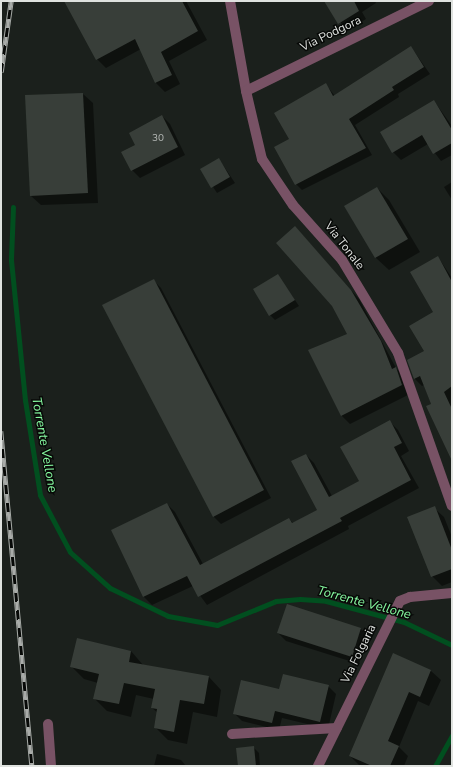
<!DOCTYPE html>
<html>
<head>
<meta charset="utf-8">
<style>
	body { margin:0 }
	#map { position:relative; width:453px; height:767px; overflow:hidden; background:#1b201c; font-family:"Nunito Sans",sans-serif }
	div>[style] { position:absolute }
	.shadow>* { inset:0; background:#0007 }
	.stream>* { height:5px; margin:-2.5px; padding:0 2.5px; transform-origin:2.5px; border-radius:2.5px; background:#014f1f }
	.building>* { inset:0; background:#383e39 }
	.minor>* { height:10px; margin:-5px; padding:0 5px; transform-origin:5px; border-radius:5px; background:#785265 }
	.rail>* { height:4.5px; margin-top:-2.25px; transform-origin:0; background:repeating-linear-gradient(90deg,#070907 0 9px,#a9aca9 0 18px); box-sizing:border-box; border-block:1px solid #a9aca9 }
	span { translate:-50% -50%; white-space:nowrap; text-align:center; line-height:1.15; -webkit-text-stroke:3px #070907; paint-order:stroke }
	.number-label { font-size:10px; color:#b5b9b6 }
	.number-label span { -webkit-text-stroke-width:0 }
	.street-label { font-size:12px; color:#dfe2df }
	.water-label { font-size:13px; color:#86f8a0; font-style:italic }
	.frame { position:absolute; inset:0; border:2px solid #dfe2df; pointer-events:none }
</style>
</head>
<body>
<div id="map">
	<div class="shadow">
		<i style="clip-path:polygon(66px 1px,186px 1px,207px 40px,169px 61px,180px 84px,165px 92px,156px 83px,141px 49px,106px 68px,97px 59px)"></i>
		<i style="clip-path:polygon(325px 1px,375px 1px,376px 3px,362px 12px,366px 19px,347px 31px)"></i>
		<i style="clip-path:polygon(411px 47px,430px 74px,398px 94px,399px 97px,355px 125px,372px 155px,302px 190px,296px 184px,291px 139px,326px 85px,335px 96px)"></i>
		<i style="clip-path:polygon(83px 94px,93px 103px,98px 203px,41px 205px,31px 196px)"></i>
		<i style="clip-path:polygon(434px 101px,452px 126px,452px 155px,441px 161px,428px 144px,401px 160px,393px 152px)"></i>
		<i style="clip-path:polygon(162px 116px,170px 124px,185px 155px,140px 178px,132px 170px,136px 145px)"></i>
		<i style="clip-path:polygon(219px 159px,235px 183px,217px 193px,202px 170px)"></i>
		<i style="clip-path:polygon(452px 182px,452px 200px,444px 187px)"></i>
		<i style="clip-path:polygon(377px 188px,389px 200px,420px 252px,389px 270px,376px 258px,345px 207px)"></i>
		<i style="clip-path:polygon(295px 227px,359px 299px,396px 368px,404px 376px,410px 394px,350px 424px,341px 415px,348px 335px)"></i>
		<i style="clip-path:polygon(438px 257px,452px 278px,452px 459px,424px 385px,422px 386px,415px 379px,409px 361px,425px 351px,434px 313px)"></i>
		<i style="clip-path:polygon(278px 275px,299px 306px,275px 320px,270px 315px)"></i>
		<i style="clip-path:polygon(153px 280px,161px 288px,271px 498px,221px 524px,214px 517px)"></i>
		<i style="clip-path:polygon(390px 422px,398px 430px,409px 451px,401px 456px,419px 488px,348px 526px,349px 529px,207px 605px,193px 586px,152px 605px,144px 597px,112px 530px,167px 504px,175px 512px,203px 564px,289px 519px,293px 523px,318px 510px,306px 455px,314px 463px,332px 496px,360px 481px)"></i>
		<i style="clip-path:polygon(434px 508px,444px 517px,452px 537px,452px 582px,442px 586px,432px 576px)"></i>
		<i style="clip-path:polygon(361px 629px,368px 636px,359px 664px,286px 641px,278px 633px)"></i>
		<i style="clip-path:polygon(131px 651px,143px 665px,209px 677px,221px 690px,217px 717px,193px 712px,187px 744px,168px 740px,155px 727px,158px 713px,152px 708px,154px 699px,136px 695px,131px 717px,107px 711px,94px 698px,98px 683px,84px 679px,71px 666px)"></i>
		<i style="clip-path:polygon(394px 654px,431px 671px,441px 680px,429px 706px,418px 701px,399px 747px,408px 756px,404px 766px,360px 766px,350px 756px)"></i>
		<i style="clip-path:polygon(328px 686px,336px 694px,328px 729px,282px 718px,279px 730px,242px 721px,234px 713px,280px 691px)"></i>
		<i style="clip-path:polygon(253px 747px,259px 753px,260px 766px,239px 766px)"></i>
		<i style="clip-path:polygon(157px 754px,181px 760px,186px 766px,154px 766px)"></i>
	</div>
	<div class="stream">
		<i style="left:13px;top:207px;width:53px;rotate:92.2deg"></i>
		<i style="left:11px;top:260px;width:141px;rotate:84.3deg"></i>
		<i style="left:25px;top:400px;width:96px;rotate:81deg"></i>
		<i style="left:40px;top:495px;width:64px;rotate:62.2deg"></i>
		<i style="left:70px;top:552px;width:54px;rotate:42deg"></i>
		<i style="left:110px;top:588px;width:64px;rotate:25.8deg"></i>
		<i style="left:168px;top:616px;width:50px;rotate:10.4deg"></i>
		<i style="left:217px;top:625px;width:64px;rotate:-22.1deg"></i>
		<i style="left:276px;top:601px;width:24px;rotate:-5deg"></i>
		<i style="left:300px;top:599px;width:26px;rotate:4deg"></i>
		<i style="left:326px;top:601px;width:81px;rotate:15.1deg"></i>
		<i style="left:404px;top:622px;width:53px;rotate:25.6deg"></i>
		<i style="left:435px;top:766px;width:35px;rotate:-61deg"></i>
	</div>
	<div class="building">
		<i style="clip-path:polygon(64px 1px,182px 1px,198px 31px,161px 52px,172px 75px,155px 83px,135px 39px,96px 60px)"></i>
		<i style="clip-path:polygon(324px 1px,354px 1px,359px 11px,338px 24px)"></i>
		<i style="clip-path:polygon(411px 46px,424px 67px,392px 87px,394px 90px,349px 119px,366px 148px,295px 185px,274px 147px,289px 139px,274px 113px,326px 83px,333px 96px)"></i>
		<i style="clip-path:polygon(83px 93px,88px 193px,30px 196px,25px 95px)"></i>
		<i style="clip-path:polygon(434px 100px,452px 130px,452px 143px,433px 154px,422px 135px,392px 153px,380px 132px)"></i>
		<i style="clip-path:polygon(162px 115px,178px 147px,131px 171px,121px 152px,135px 145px,129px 133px)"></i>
		<i style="clip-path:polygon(219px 158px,230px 177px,211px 188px,200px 169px)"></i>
		<i style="clip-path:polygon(377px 187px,408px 239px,375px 258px,344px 206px)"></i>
		<i style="clip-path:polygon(295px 226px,351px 290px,381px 341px,392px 369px,396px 367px,402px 385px,341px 416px,308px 350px,347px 334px,332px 306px,276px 243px)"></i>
		<i style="clip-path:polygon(438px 256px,452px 282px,452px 386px,444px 392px,452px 409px,452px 461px,426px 406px,431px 404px,420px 376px,414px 379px,407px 360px,424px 351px,409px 326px,433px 312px,410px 272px)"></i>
		<i style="clip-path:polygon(278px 274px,295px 300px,269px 316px,253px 289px)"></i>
		<i style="clip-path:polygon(154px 279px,264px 490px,213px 517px,102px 305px)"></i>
		<i style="clip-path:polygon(390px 420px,402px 443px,394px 447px,411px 480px,340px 518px,342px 521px,198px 597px,187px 576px,143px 597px,111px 530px,167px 503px,200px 565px,289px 518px,292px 523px,317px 510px,291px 461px,306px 454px,329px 497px,359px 481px,340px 447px)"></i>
		<i style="clip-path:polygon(435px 506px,452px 550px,452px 569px,431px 577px,407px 517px)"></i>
		<i style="clip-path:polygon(287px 604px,361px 628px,352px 657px,277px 633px)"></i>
		<i style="clip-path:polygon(77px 638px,131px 651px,129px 662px,209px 676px,204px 704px,180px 700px,174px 732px,154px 728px,157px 709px,151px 708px,155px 689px,124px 683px,119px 704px,93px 699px,99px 674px,70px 667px)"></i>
		<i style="clip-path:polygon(393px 653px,431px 670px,420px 697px,409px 692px,388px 741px,399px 746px,390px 766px,372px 766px,349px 756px)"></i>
		<i style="clip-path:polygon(283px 674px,329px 685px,320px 722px,275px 711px,272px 723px,233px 714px,241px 680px,279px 689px)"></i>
		<i style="clip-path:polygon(254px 746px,256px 766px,238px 766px,236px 748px)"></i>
	</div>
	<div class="minor">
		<i style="left:230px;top:1px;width:91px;rotate:79.9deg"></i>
		<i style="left:246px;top:91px;width:70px;rotate:76.8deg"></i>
		<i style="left:262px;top:159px;width:55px;rotate:56deg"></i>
		<i style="left:293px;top:205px;width:74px;rotate:48.3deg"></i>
		<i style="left:342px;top:260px;width:109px;rotate:58.9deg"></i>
		<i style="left:398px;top:353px;width:162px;rotate:70.6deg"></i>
		<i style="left:246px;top:91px;width:204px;rotate:-26.2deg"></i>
		<i style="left:48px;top:724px;width:42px;rotate:85.9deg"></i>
		<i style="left:232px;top:734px;width:105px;rotate:-3.3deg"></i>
		<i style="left:318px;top:766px;width:184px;rotate:-63.6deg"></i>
		<i style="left:400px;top:601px;width:11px;rotate:-22deg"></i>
		<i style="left:410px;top:597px;width:42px;rotate:-5.4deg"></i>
	</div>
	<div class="rail">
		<i style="left:1px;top:72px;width:72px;rotate:-82deg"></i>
		<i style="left:1px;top:431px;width:336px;rotate:84.7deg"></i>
	</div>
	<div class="number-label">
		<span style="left:158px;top:139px">30</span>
	</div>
	<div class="street-label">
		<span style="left:331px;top:34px;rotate:-26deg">Via Podgora</span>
		<span style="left:344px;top:246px;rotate:52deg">Via Tonale</span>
		<span style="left:359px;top:654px;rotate:-64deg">Via Folgaria</span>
	</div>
	<div class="water-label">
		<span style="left:44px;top:445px;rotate:80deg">Torrente Vellone</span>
		<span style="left:364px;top:603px;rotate:15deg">Torrente Vellone</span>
	</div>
	<div class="frame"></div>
</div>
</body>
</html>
